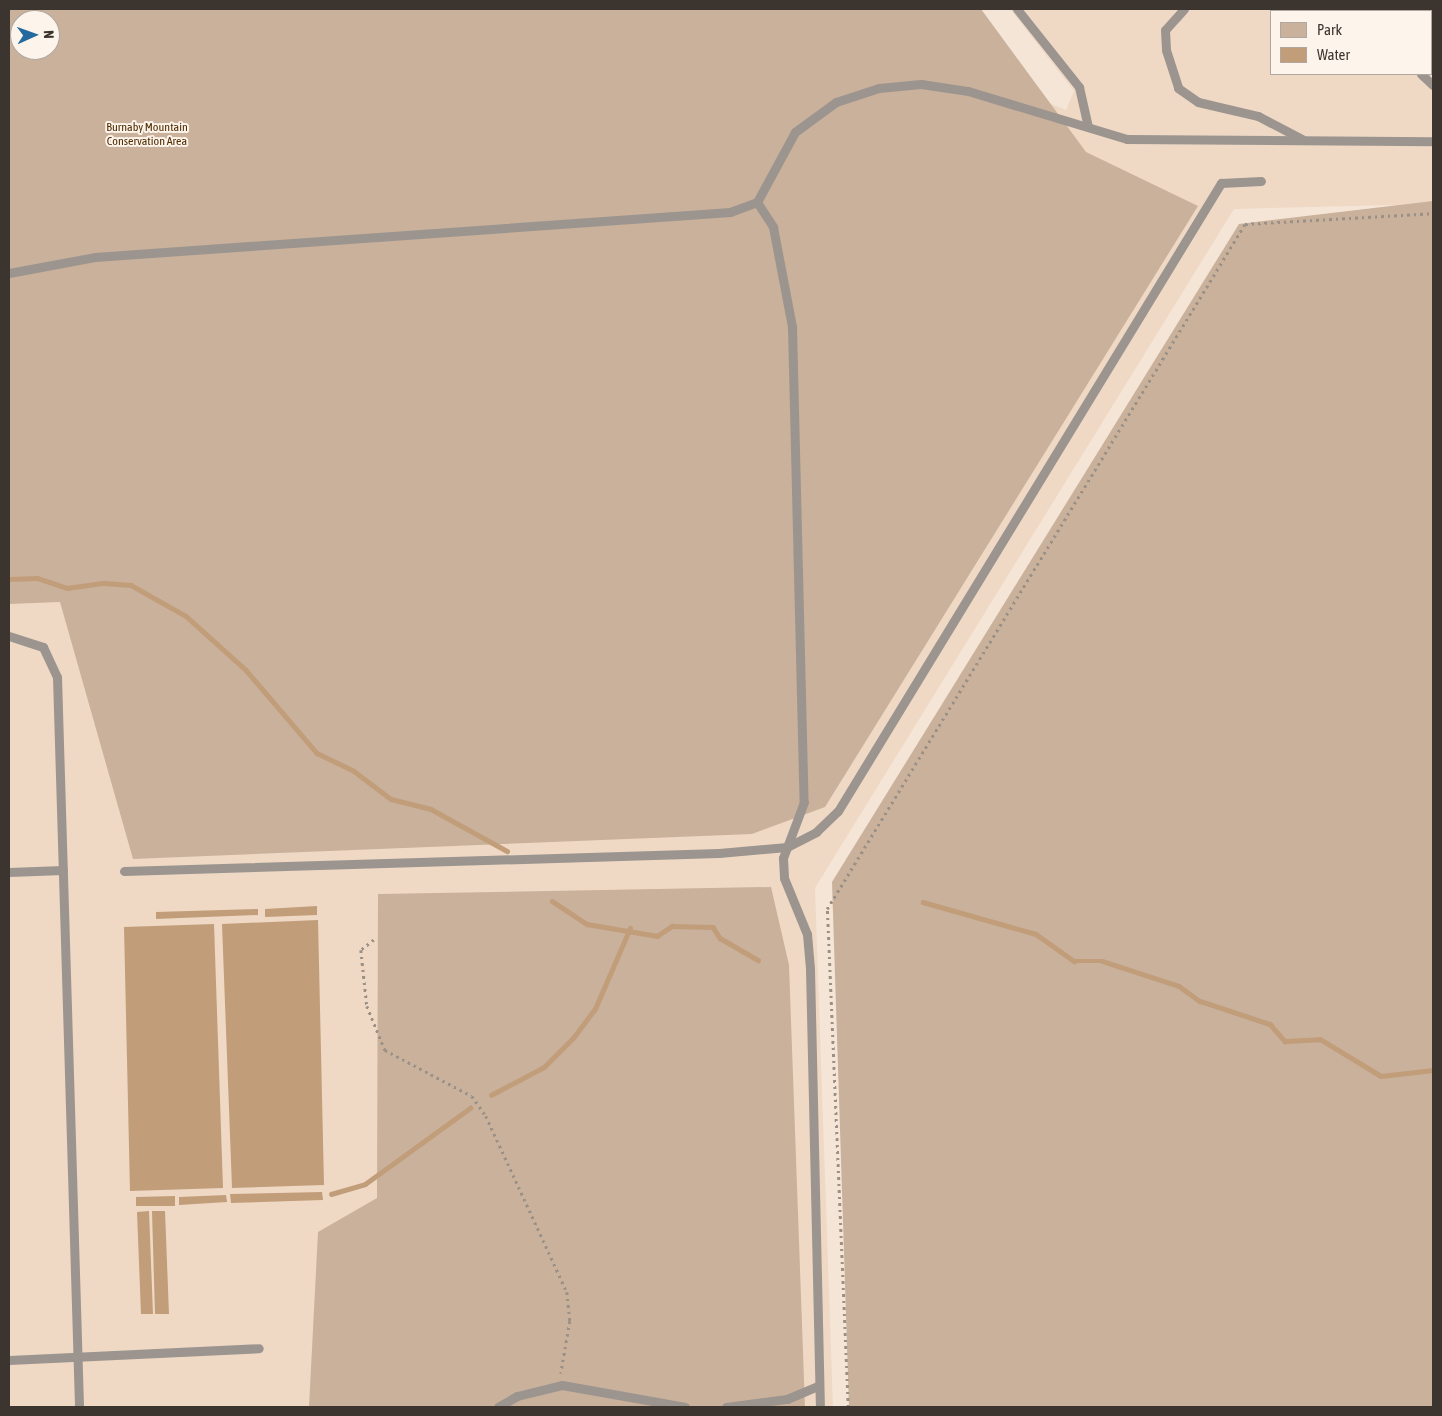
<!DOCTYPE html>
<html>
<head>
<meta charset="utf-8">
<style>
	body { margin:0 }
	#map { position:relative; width:1442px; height:1416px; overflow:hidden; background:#f5e5d7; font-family:"Asap Condensed",sans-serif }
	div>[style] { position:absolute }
	.built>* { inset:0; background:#efd9c5 }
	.green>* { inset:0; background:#c9b19b }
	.water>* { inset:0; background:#c19d7a }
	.stream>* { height:4.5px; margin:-2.25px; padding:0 2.25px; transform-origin:2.25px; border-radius:2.25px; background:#c19d7a }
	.path>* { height:2.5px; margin-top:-1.25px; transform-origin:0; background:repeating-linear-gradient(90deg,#9b9086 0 2.5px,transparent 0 6.5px) }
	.lane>* { height:9px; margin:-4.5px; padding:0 4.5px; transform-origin:4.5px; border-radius:4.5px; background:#9c958f }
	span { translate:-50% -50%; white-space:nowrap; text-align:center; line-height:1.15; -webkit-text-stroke:4px #fdf4eb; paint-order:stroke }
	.park-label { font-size:12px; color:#4f2c00 }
	.frame { position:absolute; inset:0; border:10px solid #3b342f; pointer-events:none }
	.legend { position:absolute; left:1270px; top:10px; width:162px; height:65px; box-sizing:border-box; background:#fdf4eb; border:1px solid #afa7a0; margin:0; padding:6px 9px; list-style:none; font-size:15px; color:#3b342f }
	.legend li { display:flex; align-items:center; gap:10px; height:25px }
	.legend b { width:25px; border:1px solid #afa7a0 }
	.north { position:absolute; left:10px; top:10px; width:50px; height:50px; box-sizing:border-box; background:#fdf4eb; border:1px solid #afa7a0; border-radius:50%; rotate:88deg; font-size:14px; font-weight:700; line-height:20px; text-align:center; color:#3b342f }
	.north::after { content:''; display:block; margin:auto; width:18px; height:22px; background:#256a9f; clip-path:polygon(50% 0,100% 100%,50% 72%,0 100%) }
</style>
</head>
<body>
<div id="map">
	<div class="built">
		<i style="clip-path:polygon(evenodd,1010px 9px,1433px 9px,1433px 204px,1234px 209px,815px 888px,833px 1407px,9px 1407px,9px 261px,1040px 99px,1066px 110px,1074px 91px,1010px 9px,1271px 11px,1431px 11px,1431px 74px,1271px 74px,1271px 11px)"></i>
	</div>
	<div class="green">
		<i style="clip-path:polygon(evenodd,9px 9px,981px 9px,1086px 152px,1198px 206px,825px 807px,752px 834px,133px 859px,60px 602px,9px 604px,9px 9px,20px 20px,50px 20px,50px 50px,20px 50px,20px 20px)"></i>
		<i style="clip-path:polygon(1433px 201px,1433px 1407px,849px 1407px,832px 882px,1239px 224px)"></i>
		<i style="clip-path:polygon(771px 887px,789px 965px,805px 1407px,309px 1407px,318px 1232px,377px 1198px,378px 894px)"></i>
	</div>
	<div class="water">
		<i style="clip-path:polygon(317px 906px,317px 915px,265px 917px,265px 909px)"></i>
		<i style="clip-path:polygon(258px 909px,258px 915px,156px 919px,156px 912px)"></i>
		<i style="clip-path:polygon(318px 920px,324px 1185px,232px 1188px,222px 924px)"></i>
		<i style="clip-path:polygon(214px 924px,223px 1188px,130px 1191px,124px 927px)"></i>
		<i style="clip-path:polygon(322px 1192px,323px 1200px,231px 1203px,230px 1194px)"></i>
		<i style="clip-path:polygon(226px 1195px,227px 1202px,179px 1205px,179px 1197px)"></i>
		<i style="clip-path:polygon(175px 1196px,175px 1206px,136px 1206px,136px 1197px)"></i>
		<i style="clip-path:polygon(149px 1211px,153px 1314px,141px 1314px,137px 1212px)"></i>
		<i style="clip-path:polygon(152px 1211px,165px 1211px,169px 1314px,155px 1314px)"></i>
	</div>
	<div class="stream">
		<i style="left:9px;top:579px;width:28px;rotate:-2deg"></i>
		<i style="left:37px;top:578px;width:32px;rotate:18deg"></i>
		<i style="left:67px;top:588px;width:37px;rotate:-8deg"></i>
		<i style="left:104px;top:583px;width:27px;rotate:4deg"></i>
		<i style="left:131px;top:585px;width:63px;rotate:29.4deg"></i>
		<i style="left:186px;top:616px;width:81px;rotate:42deg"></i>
		<i style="left:246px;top:670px;width:109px;rotate:49.5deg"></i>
		<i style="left:317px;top:753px;width:41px;rotate:25.9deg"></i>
		<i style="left:354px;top:771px;width:46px;rotate:37.1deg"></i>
		<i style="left:391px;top:799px;width:41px;rotate:14deg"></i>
		<i style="left:431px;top:809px;width:87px;rotate:28.9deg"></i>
		<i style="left:552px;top:901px;width:42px;rotate:33.3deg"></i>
		<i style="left:587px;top:924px;width:71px;rotate:9.7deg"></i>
		<i style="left:657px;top:936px;width:18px;rotate:-34deg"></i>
		<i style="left:672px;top:926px;width:41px;rotate:1.4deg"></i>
		<i style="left:713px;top:927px;width:13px;rotate:58deg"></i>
		<i style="left:720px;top:938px;width:44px;rotate:30.1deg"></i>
		<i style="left:923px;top:902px;width:117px;rotate:15.8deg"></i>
		<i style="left:1036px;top:934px;width:47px;rotate:35.4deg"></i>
		<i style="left:1074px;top:961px;width:28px"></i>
		<i style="left:1102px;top:961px;width:81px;rotate:18deg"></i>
		<i style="left:1179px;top:986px;width:26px;rotate:36deg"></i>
		<i style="left:1200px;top:1001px;width:74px;rotate:18.2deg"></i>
		<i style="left:1270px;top:1024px;width:23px;rotate:49deg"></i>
		<i style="left:1285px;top:1041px;width:35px;rotate:-3deg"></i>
		<i style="left:1320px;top:1039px;width:71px;rotate:31.2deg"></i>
		<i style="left:1381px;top:1076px;width:52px;rotate:-6.6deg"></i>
		<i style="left:491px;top:1095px;width:60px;rotate:-27.8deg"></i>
		<i style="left:544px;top:1067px;width:41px;rotate:-45deg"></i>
		<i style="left:573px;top:1038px;width:36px;rotate:-53deg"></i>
		<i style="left:595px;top:1009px;width:88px;rotate:-66.6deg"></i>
		<i style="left:331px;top:1194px;width:35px;rotate:-16deg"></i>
		<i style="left:365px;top:1184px;width:130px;rotate:-35.9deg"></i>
	</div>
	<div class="path">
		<i style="left:374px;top:940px;width:16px;rotate:142deg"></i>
		<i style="left:361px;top:950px;width:56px;rotate:83.9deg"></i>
		<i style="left:367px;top:1006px;width:48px;rotate:67.8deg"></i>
		<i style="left:385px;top:1050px;width:98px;rotate:27.9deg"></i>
		<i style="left:472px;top:1096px;width:24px;rotate:55deg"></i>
		<i style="left:486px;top:1116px;width:194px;rotate:65.3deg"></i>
		<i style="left:567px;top:1292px;width:29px;rotate:84deg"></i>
		<i style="left:570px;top:1321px;width:53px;rotate:99.8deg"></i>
		<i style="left:848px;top:1407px;width:498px;rotate:-92.4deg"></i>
		<i style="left:827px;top:909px;width:802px;rotate:-58.61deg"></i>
		<i style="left:1245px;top:224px;width:188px;rotate:-3.3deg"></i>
	</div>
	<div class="lane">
		<i style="left:1017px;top:9px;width:100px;rotate:51.5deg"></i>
		<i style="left:1079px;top:87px;width:41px;rotate:77.3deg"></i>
		<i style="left:1184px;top:9px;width:28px;rotate:132deg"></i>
		<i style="left:1165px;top:30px;width:20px;rotate:87deg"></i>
		<i style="left:1166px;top:50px;width:40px;rotate:72deg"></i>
		<i style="left:1178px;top:88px;width:24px;rotate:35deg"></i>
		<i style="left:1198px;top:102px;width:62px;rotate:13.1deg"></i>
		<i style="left:1258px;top:116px;width:50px;rotate:27.6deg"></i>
		<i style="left:1399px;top:11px;width:4px;rotate:-34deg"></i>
		<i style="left:1421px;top:74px;width:16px;rotate:43deg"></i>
		<i style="left:757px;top:202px;width:30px;rotate:57deg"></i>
		<i style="left:773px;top:227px;width:102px;rotate:79.2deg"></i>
		<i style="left:792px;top:327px;width:475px;rotate:88.6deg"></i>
		<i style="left:804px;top:802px;width:60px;rotate:110.6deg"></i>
		<i style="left:783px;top:858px;width:20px;rotate:87deg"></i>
		<i style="left:784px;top:878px;width:61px;rotate:67.7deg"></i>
		<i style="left:807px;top:934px;width:35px;rotate:85deg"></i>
		<i style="left:810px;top:969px;width:438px;rotate:88.7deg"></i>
		<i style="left:9px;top:273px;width:87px;rotate:-10.5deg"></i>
		<i style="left:95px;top:257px;width:637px;rotate:-4.05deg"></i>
		<i style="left:730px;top:212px;width:29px;rotate:-20deg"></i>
		<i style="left:757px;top:202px;width:80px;rotate:-61.5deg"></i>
		<i style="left:795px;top:132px;width:51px;rotate:-36.2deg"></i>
		<i style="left:836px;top:102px;width:45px;rotate:-18deg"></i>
		<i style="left:879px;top:88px;width:42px;rotate:-5.4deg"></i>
		<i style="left:921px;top:84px;width:48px;rotate:8.5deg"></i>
		<i style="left:968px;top:91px;width:166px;rotate:16.8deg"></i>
		<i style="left:1127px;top:139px;width:306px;rotate:0.4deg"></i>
		<i style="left:9px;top:636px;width:36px;rotate:18deg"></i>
		<i style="left:43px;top:647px;width:33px;rotate:65deg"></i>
		<i style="left:57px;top:677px;width:730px;rotate:88.27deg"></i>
		<i style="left:124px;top:871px;width:595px;rotate:-1.73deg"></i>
		<i style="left:719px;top:853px;width:68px;rotate:-5deg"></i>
		<i style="left:787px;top:847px;width:33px;rotate:-27deg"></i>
		<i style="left:816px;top:832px;width:30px;rotate:-44deg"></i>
		<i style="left:838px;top:811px;width:736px;rotate:-58.62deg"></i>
		<i style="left:1221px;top:183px;width:40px;rotate:-2.9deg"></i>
		<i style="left:9px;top:872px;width:54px;rotate:-2.1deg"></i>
		<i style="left:9px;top:1360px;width:250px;rotate:-2.7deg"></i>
		<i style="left:498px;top:1407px;width:22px;rotate:-30deg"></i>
		<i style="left:517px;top:1396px;width:46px;rotate:-13.7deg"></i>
		<i style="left:562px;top:1385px;width:125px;rotate:10.1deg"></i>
		<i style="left:726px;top:1407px;width:62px;rotate:-7.5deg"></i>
		<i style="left:787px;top:1399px;width:33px;rotate:-23deg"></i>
	</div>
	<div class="park-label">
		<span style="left:147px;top:135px">Burnaby Mountain<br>Conservation Area</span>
	</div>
	<div class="frame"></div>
	<ul class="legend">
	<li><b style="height:14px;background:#c9b19b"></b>Park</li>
	<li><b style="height:14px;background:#c19d7a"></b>Water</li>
	</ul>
	<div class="north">N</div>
</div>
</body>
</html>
